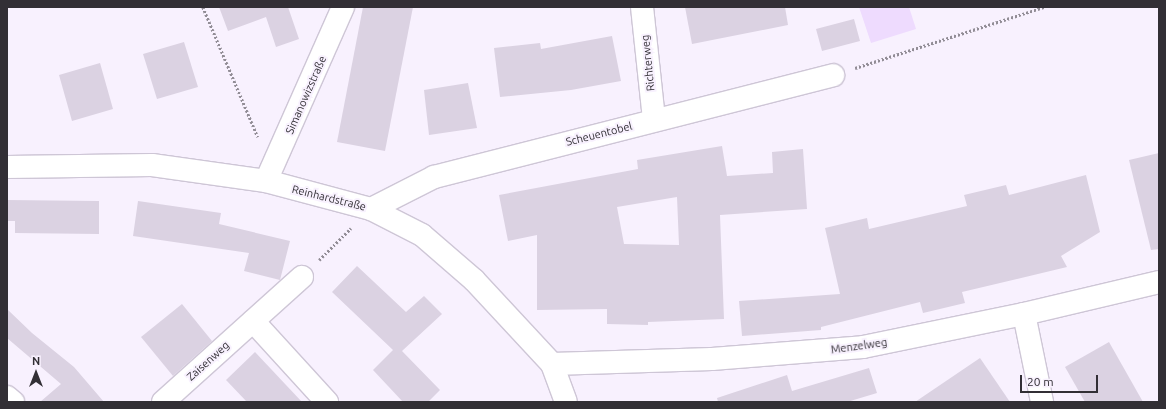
<!DOCTYPE html>
<html>
<head>
<meta charset="utf-8">
<style>
	body { margin:0 }
	#map { position:relative; width:1166px; height:409px; overflow:hidden; background:#f8f1fe; font-family:Ubuntu,sans-serif }
	div>[style] { position:absolute }
	.green>* { inset:0; background:#eedbfe }
	.building>* { inset:0; background:#dbd2e2 }
	.path>* { height:2.5px; margin-top:-1.25px; transform-origin:0; background:repeating-linear-gradient(90deg,#928d96 0 2px,transparent 0 4px) }
	.roads { filter:drop-shadow(1px 0 #cec6d6) drop-shadow(-1px 0 #cec6d6) drop-shadow(0 1px #cec6d6) drop-shadow(0 -1px #cec6d6) }
	.street>* { height:22px; margin:-11px; padding:0 11px; transform-origin:11px; border-radius:11px; background:#fff }
	span { translate:-50% -50%; white-space:nowrap; text-align:center; line-height:1.15; -webkit-text-stroke:4px #f8f1fe; paint-order:stroke }
	.street-label { font-size:11px; color:#322f35 }
	.frame { position:absolute; inset:0; border:8px solid #322f35; pointer-events:none }
	.north { position:absolute; left:16px; top:353px; width:40px; height:40px; -webkit-text-stroke:3px #f8f1fe; paint-order:stroke; rotate:0deg; font-size:11px; font-weight:700; line-height:16px; text-align:center; color:#322f35 }
	.north::after { content:''; display:block; margin:auto; width:14px; height:18px; background:#322f35; clip-path:polygon(50% 0,100% 100%,50% 72%,0 100%) }
	.scale { position:absolute; left:1020px; top:375px; width:78px; height:18px; box-sizing:border-box; border:2px solid #322f35; border-top:0; padding-left:5px; font-size:12px; line-height:14px; white-space:nowrap; color:#322f35; -webkit-text-stroke:3px #f8f1fe; paint-order:stroke }
</style>
</head>
<body>
<div id="map">
	<div class="green">
		<i style="clip-path:polygon(859px 7px,909px 7px,916px 29px,871px 43px)"></i>
	</div>
	<div class="building">
		<i style="clip-path:polygon(219px 7px,288px 7px,299px 39px,276px 47px,266px 17px,228px 31px)"></i>
		<i style="clip-path:polygon(363px 7px,413px 7px,385px 151px,337px 142px)"></i>
		<i style="clip-path:polygon(685px 7px,785px 7px,788px 25px,692px 44px)"></i>
		<i style="clip-path:polygon(854px 19px,860px 41px,822px 51px,816px 29px)"></i>
		<i style="clip-path:polygon(612px 36px,621px 81px,571px 90px,500px 97px,494px 48px,540px 43px,541px 49px)"></i>
		<i style="clip-path:polygon(184px 42px,198px 87px,157px 99px,143px 54px)"></i>
		<i style="clip-path:polygon(100px 63px,113px 109px,72px 121px,59px 75px)"></i>
		<i style="clip-path:polygon(468px 83px,477px 128px,429px 135px,424px 90px)"></i>
		<i style="clip-path:polygon(evenodd,722px 146px,727px 176px,773px 173px,772px 152px,803px 149px,807px 209px,720px 215px,724px 319px,648px 322px,648px 325px,607px 324px,607px 309px,537px 310px,537px 235px,508px 241px,499px 195px,638px 169px,637px 160px,722px 146px,677px 197px,679px 245px,624px 244px,617px 207px,677px 197px)"></i>
		<i style="clip-path:polygon(1159px 153px,1159px 249px,1151px 250px,1129px 160px)"></i>
		<i style="clip-path:polygon(1086px 175px,1100px 232px,1061px 256px,1067px 267px,962px 292px,965px 303px,923px 313px,920px 302px,821px 327px,821px 330px,742px 336px,739px 301px,840px 294px,825px 228px,867px 218px,869px 229px,967px 206px,964px 195px,1006px 185px,1009px 195px)"></i>
		<i style="clip-path:polygon(7px 200px,99px 201px,99px 234px,15px 233px,15px 221px,7px 221px)"></i>
		<i style="clip-path:polygon(138px 201px,221px 213px,219px 224px,290px 241px,280px 280px,244px 271px,249px 253px,133px 236px)"></i>
		<i style="clip-path:polygon(357px 266px,406px 312px,424px 296px,442px 314px,402px 351px,440px 390px,428px 402px,403px 402px,373px 370px,393px 350px,332px 292px)"></i>
		<i style="clip-path:polygon(182px 304px,212px 341px,173px 376px,141px 337px)"></i>
		<i style="clip-path:polygon(7px 309px,32px 333px,74px 367px,104px 402px,40px 402px,61px 384px,7px 338px)"></i>
		<i style="clip-path:polygon(1109px 342px,1143px 402px,1085px 402px,1065px 367px)"></i>
		<i style="clip-path:polygon(255px 352px,302px 402px,247px 402px,226px 380px)"></i>
		<i style="clip-path:polygon(980px 358px,1010px 402px,915px 402px)"></i>
		<i style="clip-path:polygon(869px 368px,877px 393px,847px 402px,718px 402px,717px 398px,787px 375px,792px 391px)"></i>
	</div>
	<div class="path">
		<i style="left:203px;top:7px;width:141px;rotate:67.1deg"></i>
		<i style="left:855px;top:68px;width:199px;rotate:-17.9deg"></i>
		<i style="left:319px;top:260px;width:45px;rotate:-45deg"></i>
	</div>
	<div class="roads">
		<div class="street">
			<i style="left:642px;top:7px;width:114px;rotate:83.9deg"></i>
			<i style="left:7px;top:167px;width:145px;rotate:-0.8deg"></i>
			<i style="left:152px;top:165px;width:115px;rotate:8deg"></i>
			<i style="left:266px;top:181px;width:109px;rotate:14.9deg"></i>
			<i style="left:371px;top:209px;width:57px;rotate:27deg"></i>
			<i style="left:422px;top:235px;width:69px;rotate:40.9deg"></i>
			<i style="left:474px;top:280px;width:115px;rotate:47.1deg"></i>
			<i style="left:552px;top:364px;width:40px;rotate:69.8deg"></i>
			<i style="left:266px;top:181px;width:190px;rotate:-66.1deg"></i>
			<i style="left:371px;top:209px;width:71px;rotate:-26.9deg"></i>
			<i style="left:434px;top:177px;width:412px;rotate:-14.3deg"></i>
			<i style="left:1024px;top:314px;width:90px;rotate:78.4deg"></i>
			<i style="left:253px;top:321px;width:110px;rotate:47.6deg"></i>
			<i style="left:552px;top:364px;width:160px;rotate:-1.8deg"></i>
			<i style="left:712px;top:359px;width:151px;rotate:-4.5deg"></i>
			<i style="left:863px;top:347px;width:164px;rotate:-11.6deg"></i>
			<i style="left:1024px;top:314px;width:139px;rotate:-13.3deg"></i>
			<i style="left:7px;top:397px;width:8px;rotate:40deg"></i>
			<i style="left:163px;top:402px;width:187px;rotate:-42deg"></i>
		</div>
	</div>
	<div class="street-label">
		<span style="left:648px;top:63px;rotate:-96deg">Richterweg</span>
		<span style="left:306px;top:95px;rotate:-66deg">Simanowizstraße</span>
		<span style="left:599px;top:134px;rotate:-14deg">Scheuentobel</span>
		<span style="left:329px;top:198px;rotate:14deg">Reinhardstraße</span>
		<span style="left:859px;top:346px;rotate:-8deg">Menzelweg</span>
		<span style="left:208px;top:361px;rotate:-42deg">Zaisenweg</span>
	</div>
	<div class="frame"></div>
	<div class="north">N</div>
	<div class="scale">20 m</div>
</div>
</body>
</html>
